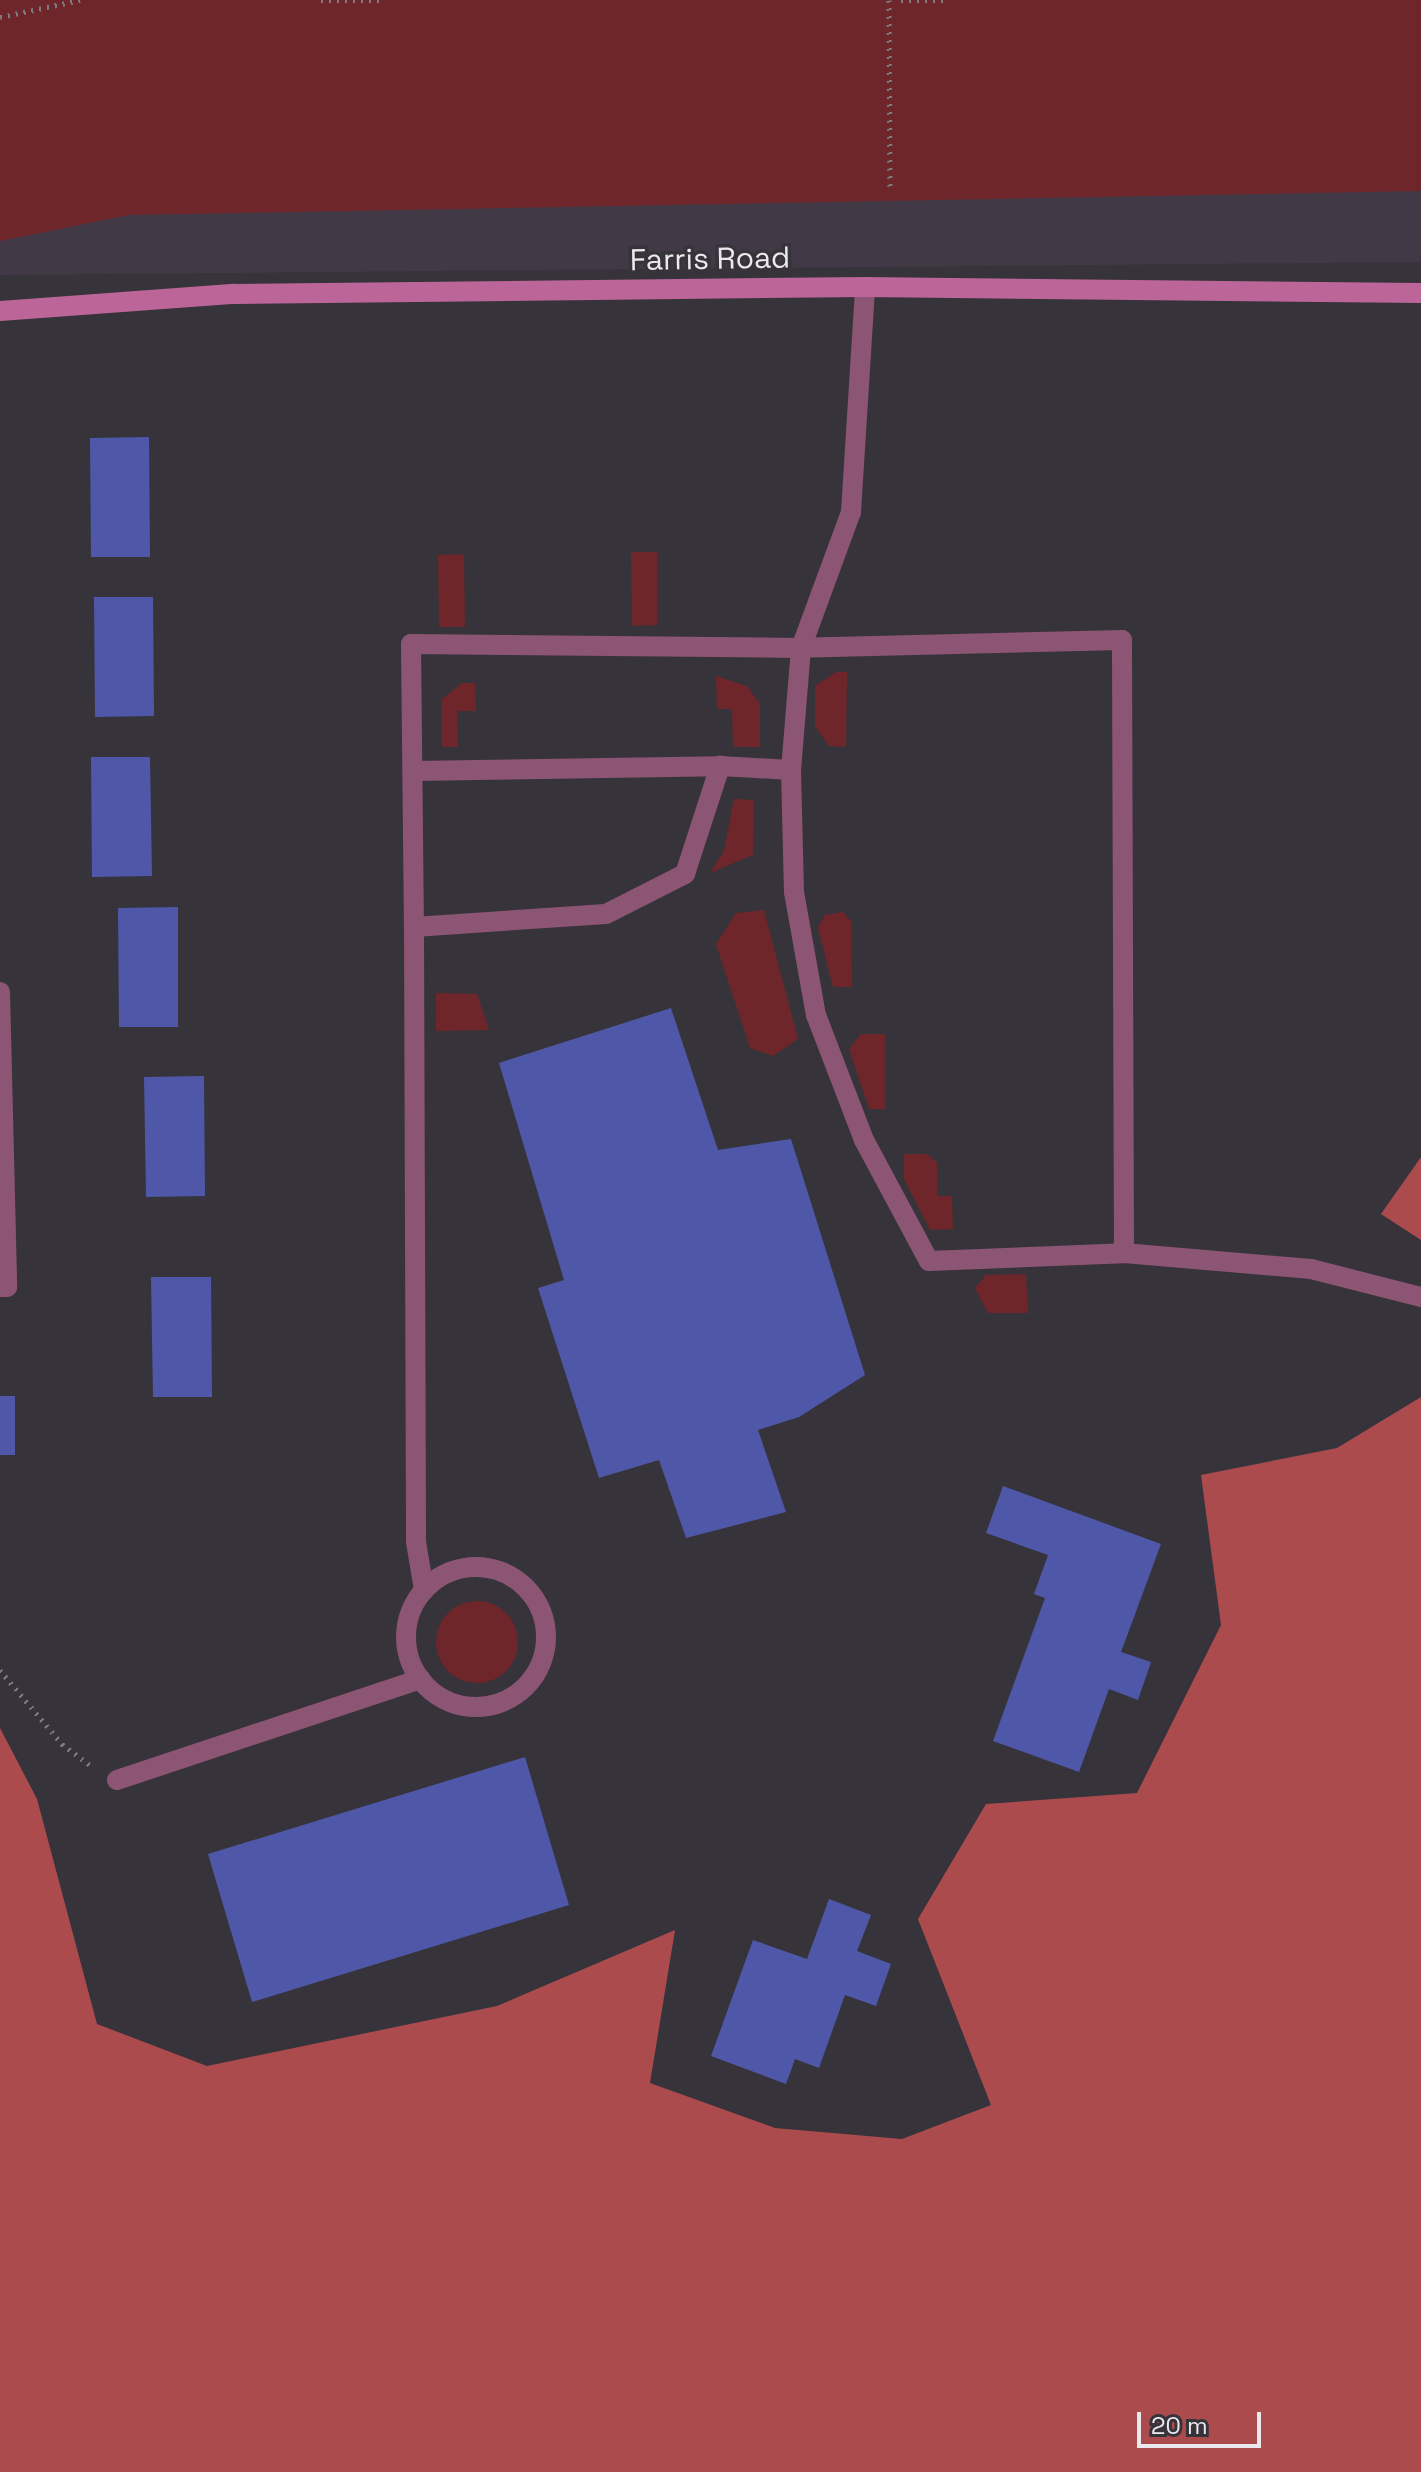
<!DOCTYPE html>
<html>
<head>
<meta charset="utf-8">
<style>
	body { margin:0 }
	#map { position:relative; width:1421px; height:2472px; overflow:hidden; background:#37333a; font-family:"Space Grotesk",sans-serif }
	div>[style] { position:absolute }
	.built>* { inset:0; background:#413946 }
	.green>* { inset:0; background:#6f262a }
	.round { border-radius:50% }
	.forest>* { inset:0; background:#ac4b4e }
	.building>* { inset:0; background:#4f58a8 }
	.path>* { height:5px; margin-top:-2.5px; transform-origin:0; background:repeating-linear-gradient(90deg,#7d7a80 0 2px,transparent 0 8px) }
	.lane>* { height:20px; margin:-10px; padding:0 10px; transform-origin:10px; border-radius:10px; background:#8d5574 }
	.lane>.ring { margin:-10px; padding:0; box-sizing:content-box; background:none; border:20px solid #8d5574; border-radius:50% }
	.street>* { height:20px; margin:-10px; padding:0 10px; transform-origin:10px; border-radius:10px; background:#8d5574 }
	.secondary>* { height:20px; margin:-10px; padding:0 10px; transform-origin:10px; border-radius:10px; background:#bc6598 }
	span { translate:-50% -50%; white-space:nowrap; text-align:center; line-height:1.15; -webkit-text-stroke:7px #37333a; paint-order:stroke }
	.street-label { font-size:30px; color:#ece9ee }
	.scale { position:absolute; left:1137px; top:2412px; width:124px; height:36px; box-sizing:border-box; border:4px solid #ece9ee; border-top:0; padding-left:10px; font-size:24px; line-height:28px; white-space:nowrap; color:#ece9ee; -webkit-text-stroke:6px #37333a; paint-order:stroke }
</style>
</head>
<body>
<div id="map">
	<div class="built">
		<i style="clip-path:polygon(0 0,1421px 0,1421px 262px,0 275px)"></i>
	</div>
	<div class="green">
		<i style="clip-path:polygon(0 0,1421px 0,1421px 191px,129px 215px,0 241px)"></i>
		<i style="clip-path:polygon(631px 552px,657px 552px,657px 625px,632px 626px)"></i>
		<i style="clip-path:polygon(464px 554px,465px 627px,439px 627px,438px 555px)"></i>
		<i style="clip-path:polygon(836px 672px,847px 672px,846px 747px,829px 746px,815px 726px,815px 686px)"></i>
		<i style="clip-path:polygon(716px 676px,747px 686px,760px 704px,760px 747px,733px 747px,732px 709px,717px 709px)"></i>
		<i style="clip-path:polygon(462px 683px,475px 683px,476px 711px,457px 711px,458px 747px,442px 747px,442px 699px)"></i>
		<i style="clip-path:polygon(734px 799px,754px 800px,753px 855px,710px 873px,724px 851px)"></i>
		<i style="clip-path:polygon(764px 910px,798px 1039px,773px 1056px,750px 1048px,716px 944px,736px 913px)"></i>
		<i style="clip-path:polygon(843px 912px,851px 921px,852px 987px,833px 987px,818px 927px,825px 915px)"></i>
		<i style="clip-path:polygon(436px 993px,477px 994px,489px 1030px,436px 1031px)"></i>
		<i style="clip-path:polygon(861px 1034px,885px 1034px,885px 1109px,869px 1109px,849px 1049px)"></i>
		<i style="clip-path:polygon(904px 1154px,927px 1154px,937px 1163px,937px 1196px,952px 1196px,953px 1229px,930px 1230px,904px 1179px)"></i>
		<i style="clip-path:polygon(1026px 1274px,1028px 1313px,988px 1313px,975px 1288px,986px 1275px)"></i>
		<i class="round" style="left:436px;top:1601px;width:82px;height:82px"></i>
	</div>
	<div class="forest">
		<i style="clip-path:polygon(1421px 1157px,1421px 1240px,1381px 1214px)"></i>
		<i style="clip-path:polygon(1421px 1397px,1421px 2472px,0 2472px,0 1728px,37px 1799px,97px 2024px,207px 2066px,497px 2006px,675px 1930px,650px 2083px,775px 2128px,902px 2139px,991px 2105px,918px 1919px,986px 1804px,1137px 1793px,1221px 1625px,1201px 1475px,1337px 1448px)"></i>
	</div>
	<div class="building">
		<i style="clip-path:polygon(149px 437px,150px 557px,91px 557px,90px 438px)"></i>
		<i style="clip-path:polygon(94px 597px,153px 597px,154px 716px,95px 717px)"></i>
		<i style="clip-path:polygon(91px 757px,150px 757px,152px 876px,92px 877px)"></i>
		<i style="clip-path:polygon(178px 907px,178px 1027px,119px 1027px,118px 908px)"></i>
		<i style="clip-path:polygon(671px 1008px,718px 1150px,791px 1139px,865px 1375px,799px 1417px,758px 1430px,786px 1512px,686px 1538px,659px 1460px,599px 1478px,538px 1288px,564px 1280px,499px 1063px)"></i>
		<i style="clip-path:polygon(204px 1076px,205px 1196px,146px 1197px,144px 1077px)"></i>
		<i style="clip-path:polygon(151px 1277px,211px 1277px,212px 1397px,153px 1397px)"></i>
		<i style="clip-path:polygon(0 1396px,15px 1396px,15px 1455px,0 1455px)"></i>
		<i style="clip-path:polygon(1003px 1486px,1161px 1544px,1121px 1652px,1151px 1662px,1138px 1700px,1109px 1689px,1079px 1772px,993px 1741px,1045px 1598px,1034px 1594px,1048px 1555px,986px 1533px)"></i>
		<i style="clip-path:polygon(525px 1757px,569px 1905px,252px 2002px,208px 1854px)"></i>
		<i style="clip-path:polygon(829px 1899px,871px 1915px,857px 1951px,891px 1964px,876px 2006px,845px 1995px,819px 2068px,795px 2059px,786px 2084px,711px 2056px,753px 1940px,807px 1959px)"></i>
	</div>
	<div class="path">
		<i style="left:321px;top:0;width:61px"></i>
		<i style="left:889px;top:0;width:191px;rotate:89.7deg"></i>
		<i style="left:901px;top:0;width:43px"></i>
		<i style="left:0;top:17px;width:82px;rotate:-12deg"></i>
		<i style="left:0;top:1670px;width:97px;rotate:50deg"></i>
		<i style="left:62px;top:1744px;width:35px;rotate:37deg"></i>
	</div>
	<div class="lane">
		<i style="left:791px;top:770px;width:122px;rotate:-85.3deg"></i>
		<i style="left:801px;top:648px;width:145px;rotate:-69.8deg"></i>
		<i style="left:851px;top:512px;width:225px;rotate:-86.4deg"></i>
		<i style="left:414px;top:771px;width:306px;rotate:-0.9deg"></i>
		<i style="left:414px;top:927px;width:615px;rotate:89.81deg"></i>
		<i style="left:416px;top:1542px;width:49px;rotate:80.5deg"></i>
		<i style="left:1124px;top:1253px;width:613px;rotate:-90.19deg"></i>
		<i style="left:1122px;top:640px;width:321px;rotate:178.6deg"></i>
		<i style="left:801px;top:648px;width:390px;rotate:-179.4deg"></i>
		<i style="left:411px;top:644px;width:283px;rotate:89.4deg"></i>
		<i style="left:414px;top:927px;width:192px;rotate:-3.9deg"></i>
		<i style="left:606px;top:914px;width:89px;rotate:-26.9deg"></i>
		<i style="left:685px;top:874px;width:114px;rotate:-72deg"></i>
		<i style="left:720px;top:766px;width:71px;rotate:3.2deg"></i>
		<i style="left:791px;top:770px;width:122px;rotate:88.6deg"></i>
		<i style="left:794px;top:892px;width:125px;rotate:79.9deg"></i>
		<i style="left:816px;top:1015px;width:134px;rotate:69deg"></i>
		<i style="left:864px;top:1140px;width:137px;rotate:61.8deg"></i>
		<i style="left:929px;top:1261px;width:195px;rotate:-2.3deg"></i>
		<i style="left:1124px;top:1253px;width:188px;rotate:4.9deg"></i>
		<i style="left:1311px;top:1269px;width:114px;rotate:14.3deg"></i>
		<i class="ring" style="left:406px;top:1567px;width:120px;height:120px"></i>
		<i style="left:117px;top:1780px;width:320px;rotate:-18.4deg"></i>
	</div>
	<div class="street">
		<i style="left:0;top:992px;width:295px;rotate:88.6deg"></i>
		<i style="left:7px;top:1287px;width:7px;rotate:180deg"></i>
	</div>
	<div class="secondary">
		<i style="left:0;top:311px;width:235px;rotate:-4.2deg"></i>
		<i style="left:234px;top:294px;width:631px;rotate:-0.64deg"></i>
		<i style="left:865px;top:287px;width:556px;rotate:0.62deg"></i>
	</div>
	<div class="street-label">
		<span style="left:710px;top:259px;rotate:-1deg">Farris Road</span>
	</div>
	<div class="scale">20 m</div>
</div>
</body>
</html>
